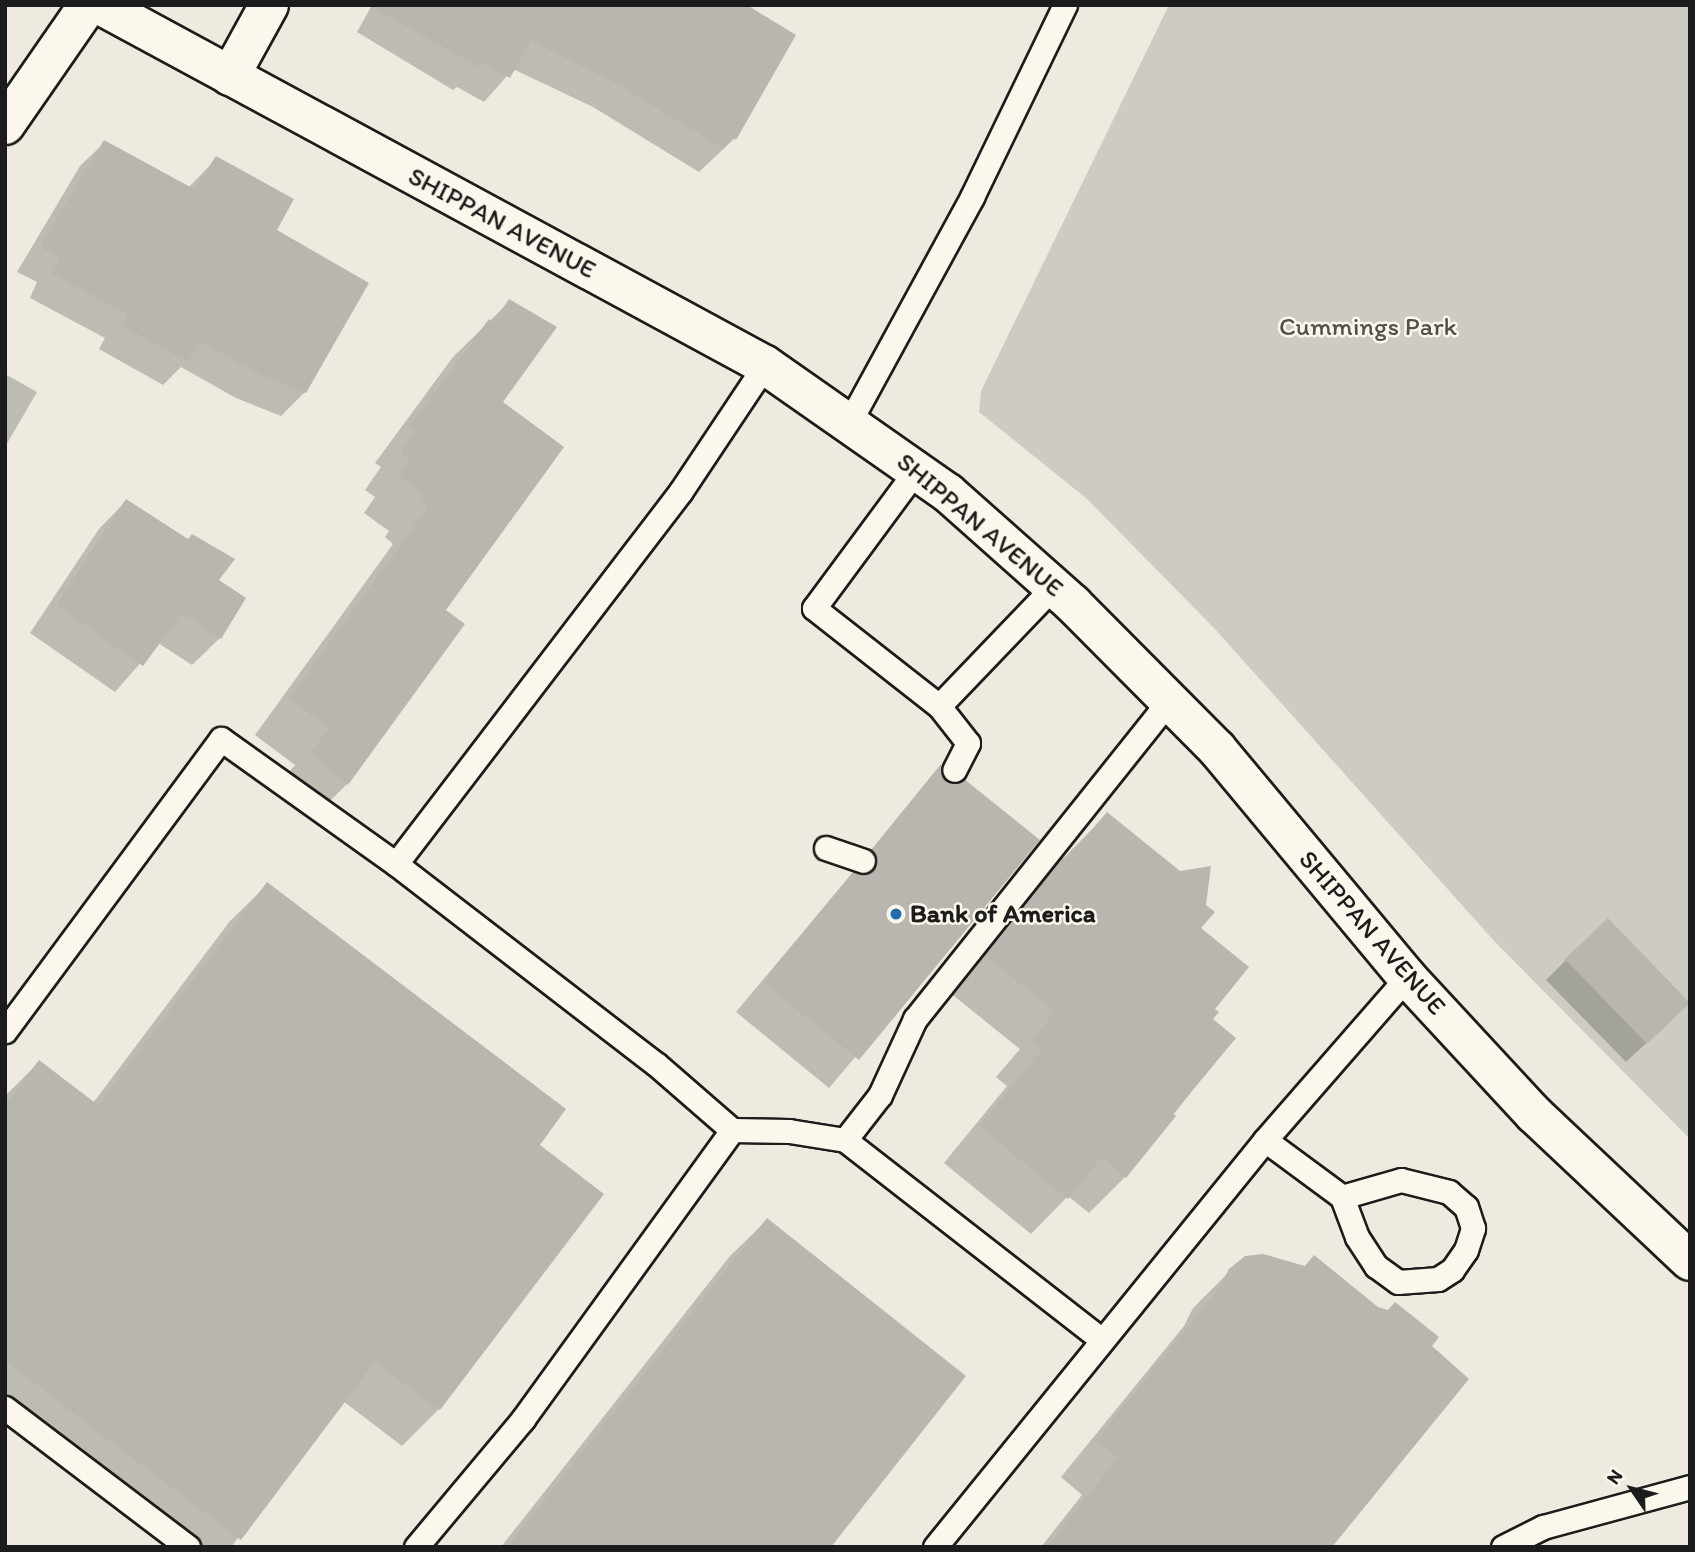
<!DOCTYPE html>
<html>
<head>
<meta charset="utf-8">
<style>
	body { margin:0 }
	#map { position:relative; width:1695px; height:1552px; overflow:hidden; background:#eeeadf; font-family:Itim,sans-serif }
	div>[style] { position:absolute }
	.green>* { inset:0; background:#ceccc2 }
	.shadow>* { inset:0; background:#0003 }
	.building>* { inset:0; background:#b9b6af }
	.roads { filter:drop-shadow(2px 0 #1c1c1c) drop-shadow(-2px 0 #1c1c1c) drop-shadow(0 2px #1c1c1c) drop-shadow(0 -2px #1c1c1c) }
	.lane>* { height:23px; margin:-11.5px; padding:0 11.5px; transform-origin:11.5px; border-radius:11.5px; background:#fbf7ec }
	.street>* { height:38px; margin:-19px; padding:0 19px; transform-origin:19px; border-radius:19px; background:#fbf7ec }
	.dots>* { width:19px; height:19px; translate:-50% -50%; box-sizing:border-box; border:4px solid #fbf7ec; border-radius:50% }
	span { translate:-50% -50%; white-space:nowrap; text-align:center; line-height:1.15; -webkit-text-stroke:5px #fbf7ec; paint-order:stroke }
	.street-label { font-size:26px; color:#1c1c1c }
	.park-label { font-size:26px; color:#51514e }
	.poi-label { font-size:26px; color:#1c1c1c; font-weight:700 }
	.left { translate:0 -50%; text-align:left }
	.frame { position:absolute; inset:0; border:7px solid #1c1c1c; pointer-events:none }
	.north { position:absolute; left:1597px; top:1454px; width:70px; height:70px; -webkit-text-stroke:5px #fbf7ec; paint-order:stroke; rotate:305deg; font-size:19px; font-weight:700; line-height:28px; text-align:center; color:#1c1c1c }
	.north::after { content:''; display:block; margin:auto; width:24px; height:32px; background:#1c1c1c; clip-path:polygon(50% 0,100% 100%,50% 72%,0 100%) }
</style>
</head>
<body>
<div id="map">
	<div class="green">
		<i style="clip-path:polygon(1169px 5px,1690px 5px,1690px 1139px,1495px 942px,1214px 628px,1086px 498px,979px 412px,981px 391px)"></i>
	</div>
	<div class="shadow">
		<i style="clip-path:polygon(372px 5px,794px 36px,734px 139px,699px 172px,593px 107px,513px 69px,484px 102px,457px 87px,453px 90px,357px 32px)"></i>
		<i style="clip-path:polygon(104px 143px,188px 188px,217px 158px,275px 231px,305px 392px,281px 416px,236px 398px,181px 367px,163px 385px,99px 349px,105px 338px,30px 298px,37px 282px,17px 272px,80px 166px)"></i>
		<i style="clip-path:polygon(509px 302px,500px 402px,444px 611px,463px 624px,347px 784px,311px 820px,275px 789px,295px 765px,255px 735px,393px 544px,385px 537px,389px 531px,364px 513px,375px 497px,365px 490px,381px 467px,375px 463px,453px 357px)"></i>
		<i style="clip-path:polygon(5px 374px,37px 392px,5px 447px)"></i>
		<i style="clip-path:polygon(126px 501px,188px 541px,216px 580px,220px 638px,192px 665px,158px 643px,115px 692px,30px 633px,99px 529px)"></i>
		<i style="clip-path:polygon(941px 767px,946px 784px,1038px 840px,829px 1088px,736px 1012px)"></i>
		<i style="clip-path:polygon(1107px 814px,1199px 928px,1210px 1019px,1233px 1038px,1125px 1177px,1089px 1213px,1068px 1196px,1031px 1234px,944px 1163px,1007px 1086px,996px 1077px,1020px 1049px,949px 992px,1026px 896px)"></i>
		<i style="clip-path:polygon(267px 885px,538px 1145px,602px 1194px,439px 1409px,402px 1446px,343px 1401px,231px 1547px,166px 1547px,5px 1425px,5px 1096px,39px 1062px,93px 1103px,230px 921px)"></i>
		<i style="clip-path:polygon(1566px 960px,1668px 1023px,1626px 1062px,1546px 980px)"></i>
		<i style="clip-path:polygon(767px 1220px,829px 1547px,501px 1547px,730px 1256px)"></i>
		<i style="clip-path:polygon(1231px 1270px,1430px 1347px,1330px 1547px,1041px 1547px,1082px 1495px,1061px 1477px,1184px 1326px,1193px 1308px)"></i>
	</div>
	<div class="building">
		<i style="clip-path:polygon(368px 5px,747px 5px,796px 35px,736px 140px,732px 137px,724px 149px,617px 84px,531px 41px,510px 78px,481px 63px,479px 67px)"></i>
		<i style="clip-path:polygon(104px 140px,194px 189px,216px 156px,294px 199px,277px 230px,369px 283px,306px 393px,260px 375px,200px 341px,188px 362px,121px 325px,128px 314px,52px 274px,60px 258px,40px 247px)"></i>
		<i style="clip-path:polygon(509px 299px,557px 327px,503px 402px,564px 447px,446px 610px,465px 624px,348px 785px,310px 752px,330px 728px,289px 699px,428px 507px,419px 500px,424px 495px,399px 476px,410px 460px,400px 453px,416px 431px,410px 426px,489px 319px,493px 323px)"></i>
		<i style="clip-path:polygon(126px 499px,188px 539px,192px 534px,235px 559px,219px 580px,246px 598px,221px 639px,182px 613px,143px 666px,56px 605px)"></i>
		<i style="clip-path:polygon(941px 764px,947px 782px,964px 779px,1040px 840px,859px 1060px,763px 982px,853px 872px,873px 871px,877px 859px,871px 850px)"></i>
		<i style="clip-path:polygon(1107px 812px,1180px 871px,1211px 866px,1206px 905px,1215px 912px,1201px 928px,1249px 967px,1215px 1009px,1219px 1012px,1213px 1019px,1236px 1038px,1173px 1114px,1176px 1116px,1126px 1178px,1102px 1157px,1068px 1199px,979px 1126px,1042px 1049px,1032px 1040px,1055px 1011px,984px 955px,1062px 858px,1066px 861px)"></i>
		<i style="clip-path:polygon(267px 882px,566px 1109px,540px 1145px,604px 1194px,440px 1410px,375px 1362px,241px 1540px,5px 1361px,5px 1105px,39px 1060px,98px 1105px)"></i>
		<i style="clip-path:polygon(1608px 918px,1690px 1003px,1647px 1044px,1565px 959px)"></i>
		<i style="clip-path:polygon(767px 1218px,966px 1376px,831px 1547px,507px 1547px)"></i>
		<i style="clip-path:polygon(1263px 1254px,1305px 1266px,1314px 1255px,1378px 1307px,1388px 1310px,1395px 1302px,1439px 1337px,1432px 1346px,1469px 1379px,1332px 1547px,1047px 1547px,1118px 1457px,1096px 1440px,1220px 1287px,1229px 1269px,1245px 1256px)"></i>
	</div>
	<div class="roads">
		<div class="lane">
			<i style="left:765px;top:365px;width:151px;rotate:123.7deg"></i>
			<i style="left:681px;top:491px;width:469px;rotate:127.4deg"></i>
			<i style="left:396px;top:864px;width:328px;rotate:37.6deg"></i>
			<i style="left:656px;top:1064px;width:101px;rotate:41deg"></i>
			<i style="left:732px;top:1130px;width:57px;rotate:1deg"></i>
			<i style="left:789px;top:1131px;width:57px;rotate:9.1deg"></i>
			<i style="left:850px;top:421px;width:255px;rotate:-61.4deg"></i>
			<i style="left:972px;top:197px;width:213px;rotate:-64.2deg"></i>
			<i style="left:917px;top:469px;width:173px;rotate:126.5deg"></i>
			<i style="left:814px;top:608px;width:159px;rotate:38.1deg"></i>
			<i style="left:939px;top:706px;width:47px;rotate:51.9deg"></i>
			<i style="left:968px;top:743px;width:30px;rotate:117deg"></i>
			<i style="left:939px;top:706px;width:165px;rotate:-46.2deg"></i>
			<i style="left:826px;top:848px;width:39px;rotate:19deg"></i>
			<i style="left:5px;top:1031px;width:363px;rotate:-53.5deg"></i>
			<i style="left:221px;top:739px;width:215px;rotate:35.5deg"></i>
			<i style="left:1265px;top:1140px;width:96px;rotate:36.5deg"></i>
			<i style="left:1342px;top:1197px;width:43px;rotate:69.4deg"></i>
			<i style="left:1357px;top:1237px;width:35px;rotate:57deg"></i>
			<i style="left:1376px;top:1266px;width:27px;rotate:36deg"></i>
			<i style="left:1398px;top:1282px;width:40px;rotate:-4.3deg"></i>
			<i style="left:1438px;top:1279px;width:17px;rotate:-33deg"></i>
			<i style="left:1452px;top:1270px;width:24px;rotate:-55deg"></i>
			<i style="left:1466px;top:1250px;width:23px;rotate:-72deg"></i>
			<i style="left:1473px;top:1228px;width:22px;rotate:-108deg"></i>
			<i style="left:1466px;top:1207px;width:23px;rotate:-139deg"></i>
			<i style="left:1449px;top:1192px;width:49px;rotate:-166deg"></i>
			<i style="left:1401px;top:1180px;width:61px;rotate:163.9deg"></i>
			<i style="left:1102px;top:1340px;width:326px;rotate:-142.1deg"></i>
			<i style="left:845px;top:1140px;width:57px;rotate:-52.1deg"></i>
			<i style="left:880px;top:1095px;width:84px;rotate:-65.3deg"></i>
			<i style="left:915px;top:1019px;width:407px;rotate:-51.4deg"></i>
			<i style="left:5px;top:1408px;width:230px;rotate:37.2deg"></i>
			<i style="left:416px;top:1547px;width:167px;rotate:-50.1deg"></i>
			<i style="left:523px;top:1419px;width:357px;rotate:-54.1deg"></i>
			<i style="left:935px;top:1547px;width:524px;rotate:-50.96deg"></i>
			<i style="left:1265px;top:1140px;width:216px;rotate:-48.9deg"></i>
			<i style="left:1503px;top:1547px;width:45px;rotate:-26.6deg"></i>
			<i style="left:1543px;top:1527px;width:152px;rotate:-15.2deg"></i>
		</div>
		<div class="street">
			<i style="left:100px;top:5px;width:756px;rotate:28.43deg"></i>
			<i style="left:765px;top:365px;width:223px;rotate:35deg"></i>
			<i style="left:948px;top:493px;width:167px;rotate:41.6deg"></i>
			<i style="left:1073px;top:604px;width:204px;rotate:45.2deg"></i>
			<i style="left:1217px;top:749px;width:297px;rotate:50.2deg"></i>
			<i style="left:1407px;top:977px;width:187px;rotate:47.2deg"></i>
			<i style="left:1534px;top:1114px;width:214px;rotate:43.3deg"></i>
			<i style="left:230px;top:76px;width:81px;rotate:-61.2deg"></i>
			<i style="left:5px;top:125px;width:146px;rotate:-55.3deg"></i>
		</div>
	</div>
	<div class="dots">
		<i style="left:896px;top:914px;background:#1f6fb2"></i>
	</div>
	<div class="street-label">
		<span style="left:502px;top:223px;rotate:28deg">SHIPPAN AVENUE</span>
		<span style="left:980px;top:525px;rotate:40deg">SHIPPAN AVENUE</span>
		<span style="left:1372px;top:933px;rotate:49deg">SHIPPAN AVENUE</span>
	</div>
	<div class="park-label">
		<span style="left:1368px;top:327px">Cummings Park</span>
	</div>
	<div class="poi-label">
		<span class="left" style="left:910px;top:914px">Bank of America</span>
	</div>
	<div class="frame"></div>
	<div class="north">N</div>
</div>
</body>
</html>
